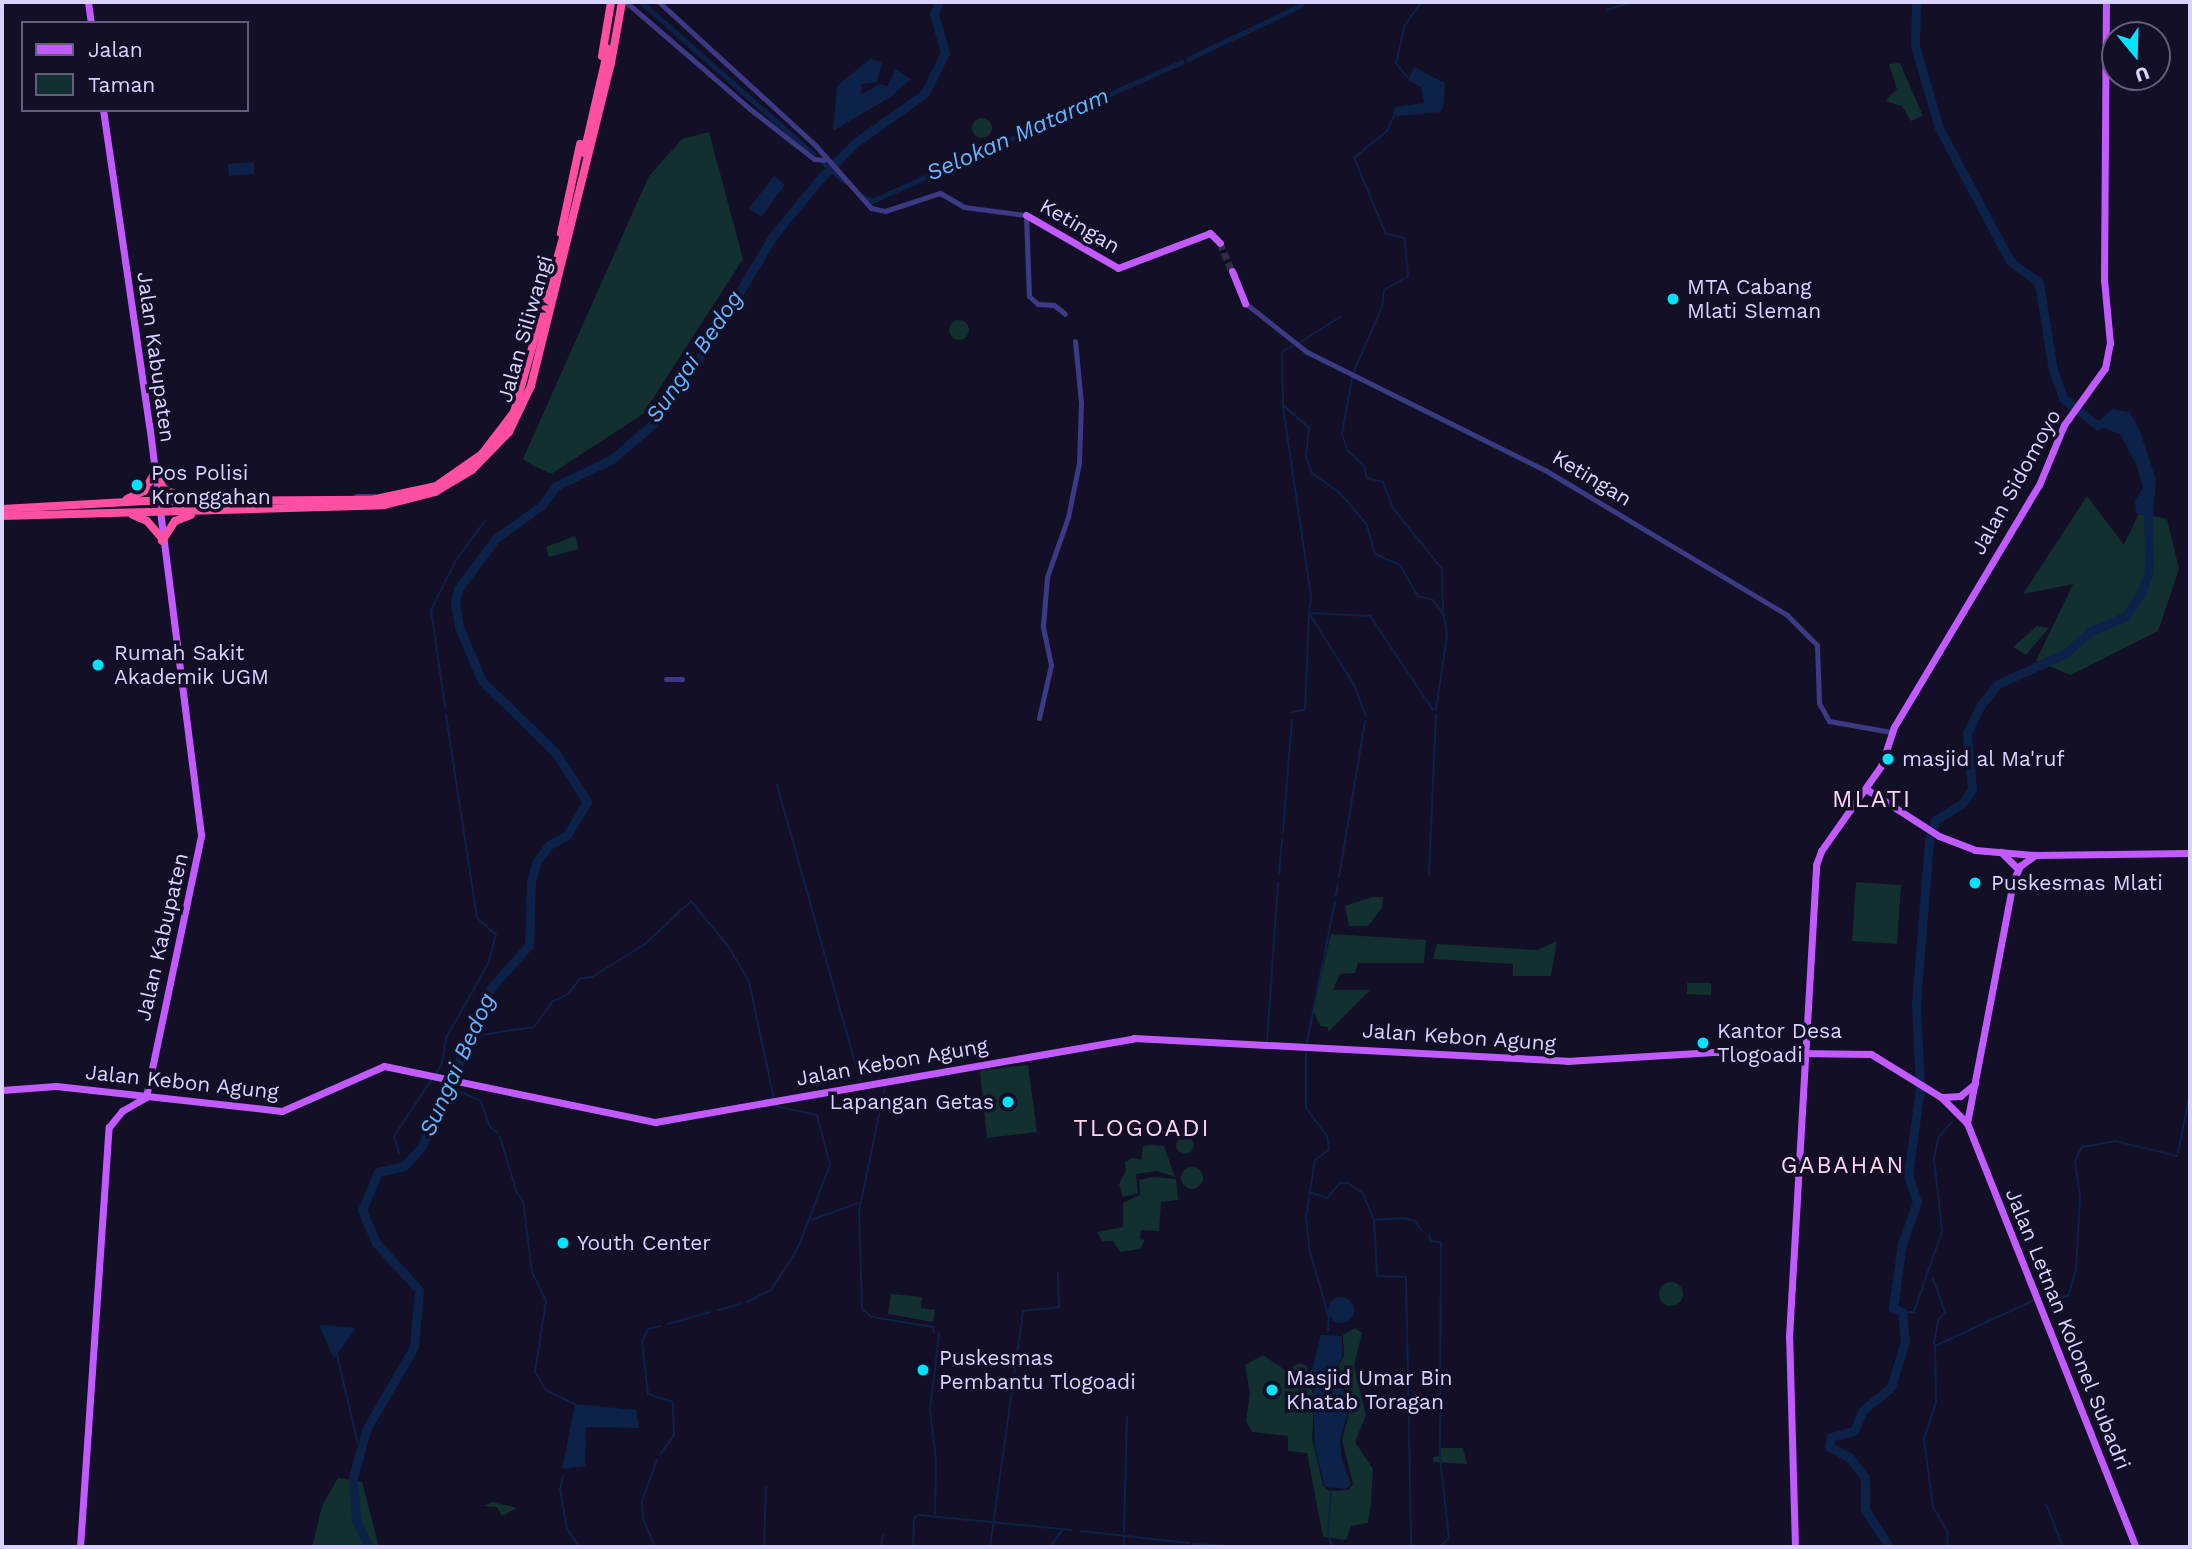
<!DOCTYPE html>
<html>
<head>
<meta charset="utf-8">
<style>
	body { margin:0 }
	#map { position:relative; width:2192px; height:1549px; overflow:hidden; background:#130f26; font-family:"Work Sans",sans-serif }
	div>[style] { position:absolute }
	.green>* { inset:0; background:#12302f }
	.round { border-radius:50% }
	.water>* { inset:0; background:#0c2248 }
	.stream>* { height:2px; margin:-1px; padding:0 1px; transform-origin:1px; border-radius:1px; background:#0c2248 }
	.canal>* { height:5px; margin:-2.5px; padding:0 2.5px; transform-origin:2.5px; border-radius:2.5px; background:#0c2248 }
	.river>* { height:9px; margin:-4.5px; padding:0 4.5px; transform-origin:4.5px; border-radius:4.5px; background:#0c2248 }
	.major-tunnel>* { height:7px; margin-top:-3.5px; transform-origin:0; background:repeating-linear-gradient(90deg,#312d47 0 7px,transparent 0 10.5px) }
	.minor>* { height:5px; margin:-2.5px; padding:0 2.5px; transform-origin:2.5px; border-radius:2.5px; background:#3d3a85 }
	.major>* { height:7px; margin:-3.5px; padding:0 3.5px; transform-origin:3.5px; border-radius:3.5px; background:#c25bff }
	.highway>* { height:8px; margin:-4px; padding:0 4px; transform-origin:4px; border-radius:4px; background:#ff4fa3 }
	.dots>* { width:19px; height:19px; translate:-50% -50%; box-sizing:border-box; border:4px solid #130f26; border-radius:50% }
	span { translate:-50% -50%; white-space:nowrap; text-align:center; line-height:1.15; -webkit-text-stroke:7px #130f26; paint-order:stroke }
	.street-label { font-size:21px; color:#d9d4ff }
	.poi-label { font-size:21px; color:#d9d4ff }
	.left { translate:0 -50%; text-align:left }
	.right { translate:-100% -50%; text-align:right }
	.water-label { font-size:23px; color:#62b6ff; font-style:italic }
	.neighbourhood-label { font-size:23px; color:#ffd6f0; letter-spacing:2px }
	.quarter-label { font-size:24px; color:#ffd6f0; letter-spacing:2px }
	.frame { position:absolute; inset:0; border:4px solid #d9d4ff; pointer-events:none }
	.legend { position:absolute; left:21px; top:21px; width:228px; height:91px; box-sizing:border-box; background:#130f26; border:2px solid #625e7d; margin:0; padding:9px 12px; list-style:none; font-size:21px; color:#d9d4ff }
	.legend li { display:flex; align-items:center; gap:14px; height:35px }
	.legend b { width:35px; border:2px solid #625e7d }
	.north { position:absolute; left:2101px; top:21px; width:70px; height:70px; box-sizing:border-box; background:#130f26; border:2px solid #625e7d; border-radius:50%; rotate:161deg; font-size:19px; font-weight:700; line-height:28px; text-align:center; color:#d9d4ff }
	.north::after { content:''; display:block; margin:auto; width:24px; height:32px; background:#00e5ff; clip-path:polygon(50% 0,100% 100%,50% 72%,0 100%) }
</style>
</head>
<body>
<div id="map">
	<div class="green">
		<i style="clip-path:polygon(1900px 63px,1923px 116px,1911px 121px,1902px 106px,1885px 101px,1897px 89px,1889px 64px)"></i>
		<i class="round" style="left:972px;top:118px;width:20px;height:20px"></i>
		<i style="clip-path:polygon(709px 132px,743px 259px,643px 414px,551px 474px,532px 465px,523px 459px,649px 176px,682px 139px)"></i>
		<i class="round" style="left:949px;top:320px;width:20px;height:20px"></i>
		<i style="clip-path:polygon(2087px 496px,2124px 545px,2139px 513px,2167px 519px,2179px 569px,2158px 631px,2071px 675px,2036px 661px,2073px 584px,2023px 594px)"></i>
		<i style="clip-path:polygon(575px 536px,579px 549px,549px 557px,546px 547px)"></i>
		<i style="clip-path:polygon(2037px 626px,2049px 628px,2026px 655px,2013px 647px)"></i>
		<i style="clip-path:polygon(1856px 882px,1901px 885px,1897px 944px,1852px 941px)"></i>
		<i style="clip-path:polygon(1372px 897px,1383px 897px,1382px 908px,1368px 926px,1349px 926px,1345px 906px)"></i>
		<i style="clip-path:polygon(1331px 934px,1426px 940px,1424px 963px,1358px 963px,1355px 973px,1340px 974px,1333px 990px,1370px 990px,1328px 1032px,1328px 1027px,1320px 1026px,1313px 1010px)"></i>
		<i style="clip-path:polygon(1557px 941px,1551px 976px,1513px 976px,1513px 964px,1433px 959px,1437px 944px,1537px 950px)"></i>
		<i style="clip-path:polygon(1687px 983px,1711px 983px,1711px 995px,1687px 994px)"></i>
		<i style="clip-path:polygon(1028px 1065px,1037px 1132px,987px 1138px,980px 1071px)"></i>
		<i class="round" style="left:1176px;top:1136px;width:18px;height:18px"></i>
		<i style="clip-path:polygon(1151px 1145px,1164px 1146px,1175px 1177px,1157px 1171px,1136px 1174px,1138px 1193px,1123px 1197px,1119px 1184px,1126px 1170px,1125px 1162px,1132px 1158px,1141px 1160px,1143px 1146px)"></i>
		<i class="round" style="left:1181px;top:1167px;width:22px;height:22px"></i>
		<i style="clip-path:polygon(1153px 1177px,1176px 1179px,1178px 1200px,1161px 1202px,1159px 1231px,1141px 1230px,1140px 1239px,1145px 1240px,1140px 1249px,1120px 1252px,1113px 1241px,1102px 1241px,1097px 1232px,1123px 1227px,1123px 1203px,1140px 1195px,1139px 1180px)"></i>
		<i class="round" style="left:1659px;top:1282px;width:24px;height:24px"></i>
		<i style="clip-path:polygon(891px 1294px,922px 1297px,921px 1308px,935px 1310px,933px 1322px,888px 1314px)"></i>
		<i style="clip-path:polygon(1355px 1328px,1362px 1333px,1354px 1366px,1366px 1415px,1355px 1442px,1373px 1469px,1371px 1504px,1368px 1523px,1351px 1526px,1346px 1540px,1323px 1537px,1307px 1453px,1288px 1451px,1288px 1436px,1252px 1432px,1246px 1421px,1250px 1393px,1245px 1365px,1263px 1355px,1285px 1370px,1300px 1363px,1307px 1366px,1314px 1401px,1312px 1438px,1323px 1486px,1329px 1491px,1348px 1490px,1353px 1484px,1342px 1440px,1351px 1406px,1337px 1368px,1344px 1356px,1343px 1335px)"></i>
		<i style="clip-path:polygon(1441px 1448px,1463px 1448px,1467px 1464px,1433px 1462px,1433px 1457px,1441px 1456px)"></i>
		<i style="clip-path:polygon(338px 1478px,362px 1482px,379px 1547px,312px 1547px,322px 1506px)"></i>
		<i style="clip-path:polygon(492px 1502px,517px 1508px,502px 1516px,497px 1507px,483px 1506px)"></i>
	</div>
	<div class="water">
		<i style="clip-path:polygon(871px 58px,882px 63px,877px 82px,861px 84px,862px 94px,880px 84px,887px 86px,896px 69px,911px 79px,892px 96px,833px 131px,837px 86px)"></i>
		<i style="clip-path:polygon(1414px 67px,1445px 83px,1443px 107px,1440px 112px,1398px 116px,1393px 113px,1396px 107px,1424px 103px,1421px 87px,1408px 80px)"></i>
		<i style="clip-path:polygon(254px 162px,254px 174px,229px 176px,228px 164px)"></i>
		<i style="clip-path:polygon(774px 176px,785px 185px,761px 217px,749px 208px)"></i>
		<i style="clip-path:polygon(2112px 409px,2130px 412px,2140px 431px,2156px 480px,2153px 518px,2136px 513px,2135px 500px,2143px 488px,2137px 466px,2120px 434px,2095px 425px)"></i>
		<i class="round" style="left:1328px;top:1297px;width:26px;height:26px"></i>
		<i style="clip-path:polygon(319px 1325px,356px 1328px,334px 1359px)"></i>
		<i style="clip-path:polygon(1321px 1335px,1342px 1336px,1342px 1357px,1336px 1370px,1350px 1406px,1340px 1439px,1342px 1460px,1351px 1484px,1346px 1489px,1325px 1487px,1315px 1449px,1312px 1370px)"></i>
		<i style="clip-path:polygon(575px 1404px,636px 1410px,639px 1428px,586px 1427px,585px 1466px,562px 1469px)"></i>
	</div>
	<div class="stream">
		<i style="left:1607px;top:10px;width:25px;rotate:-18deg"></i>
		<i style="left:1407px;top:77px;width:18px;rotate:-128deg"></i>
		<i style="left:1396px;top:63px;width:39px;rotate:-77deg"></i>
		<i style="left:1405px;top:25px;width:28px;rotate:-55deg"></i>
		<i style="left:1299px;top:343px;width:49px;rotate:-32.4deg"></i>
		<i style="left:1293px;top:346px;width:12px;rotate:156deg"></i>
		<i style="left:1282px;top:351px;width:54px;rotate:88.9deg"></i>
		<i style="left:1283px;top:405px;width:35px;rotate:41deg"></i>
		<i style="left:1309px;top:428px;width:29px;rotate:96deg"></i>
		<i style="left:1306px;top:457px;width:17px;rotate:69deg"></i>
		<i style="left:1312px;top:473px;width:36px;rotate:36deg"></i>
		<i style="left:1341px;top:494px;width:40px;rotate:50deg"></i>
		<i style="left:1367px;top:525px;width:30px;rotate:75deg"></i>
		<i style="left:1375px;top:554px;width:27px;rotate:24deg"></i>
		<i style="left:1400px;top:565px;width:36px;rotate:60deg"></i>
		<i style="left:1418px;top:596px;width:16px;rotate:15deg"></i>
		<i style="left:1433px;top:600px;width:19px;rotate:55deg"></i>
		<i style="left:1444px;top:616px;width:19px;rotate:81deg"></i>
		<i style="left:1447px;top:635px;width:76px;rotate:98.3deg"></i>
		<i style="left:1354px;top:371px;width:70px;rotate:-66.4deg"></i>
		<i style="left:1382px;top:307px;width:17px;rotate:-83deg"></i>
		<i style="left:1384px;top:290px;width:28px;rotate:-30deg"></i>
		<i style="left:1408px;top:276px;width:38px;rotate:-95deg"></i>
		<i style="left:1405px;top:238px;width:19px;rotate:-168deg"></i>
		<i style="left:1386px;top:234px;width:82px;rotate:-112.8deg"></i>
		<i style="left:1354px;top:158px;width:43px;rotate:-39.3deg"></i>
		<i style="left:1387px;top:131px;width:19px;rotate:-65deg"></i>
		<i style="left:1352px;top:378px;width:57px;rotate:100.1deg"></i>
		<i style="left:1342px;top:434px;width:18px;rotate:71deg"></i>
		<i style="left:1348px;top:451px;width:22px;rotate:43deg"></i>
		<i style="left:1364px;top:466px;width:12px;rotate:76deg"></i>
		<i style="left:1367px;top:478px;width:16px;rotate:14deg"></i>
		<i style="left:1383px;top:482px;width:28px;rotate:69deg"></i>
		<i style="left:1393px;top:508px;width:78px;rotate:51.2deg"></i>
		<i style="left:1442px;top:569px;width:41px;rotate:88.6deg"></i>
		<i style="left:1283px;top:407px;width:192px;rotate:81.6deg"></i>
		<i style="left:1311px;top:597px;width:16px;rotate:97deg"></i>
		<i style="left:1309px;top:613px;width:85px;rotate:58deg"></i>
		<i style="left:1354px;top:685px;width:33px;rotate:69deg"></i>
		<i style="left:445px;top:707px;width:98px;rotate:-98.2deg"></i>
		<i style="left:431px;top:610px;width:56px;rotate:-63.4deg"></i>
		<i style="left:456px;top:560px;width:49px;rotate:-53.4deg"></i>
		<i style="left:1292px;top:712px;width:13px;rotate:-9deg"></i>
		<i style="left:1305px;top:710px;width:97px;rotate:-87.6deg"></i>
		<i style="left:1309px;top:613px;width:61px;rotate:2.8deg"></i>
		<i style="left:1370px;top:616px;width:113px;rotate:56.2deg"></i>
		<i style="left:777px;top:785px;width:307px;rotate:74.3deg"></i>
		<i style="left:1283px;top:832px;width:112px;rotate:-85.4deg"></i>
		<i style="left:1279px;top:874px;width:35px;rotate:-85deg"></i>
		<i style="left:1429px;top:874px;width:160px;rotate:-87.5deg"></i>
		<i style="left:1339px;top:877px;width:158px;rotate:-80.5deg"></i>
		<i style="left:1336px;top:896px;width:12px;rotate:-81deg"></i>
		<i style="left:2190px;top:1022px;width:4px;rotate:90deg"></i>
		<i style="left:467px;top:1037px;width:68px;rotate:-8.5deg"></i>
		<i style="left:534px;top:1027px;width:32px;rotate:-54deg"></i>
		<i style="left:553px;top:1001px;width:15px;rotate:-23deg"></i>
		<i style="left:567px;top:995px;width:22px;rotate:-51deg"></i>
		<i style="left:581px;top:978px;width:11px;rotate:-5deg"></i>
		<i style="left:592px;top:977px;width:62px;rotate:-31.9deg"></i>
		<i style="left:645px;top:944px;width:63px;rotate:-43.1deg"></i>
		<i style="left:691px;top:901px;width:58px;rotate:50.6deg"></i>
		<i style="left:728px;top:946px;width:41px;rotate:59deg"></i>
		<i style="left:749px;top:981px;width:122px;rotate:78.1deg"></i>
		<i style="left:1267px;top:1041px;width:159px;rotate:-86deg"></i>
		<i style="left:1307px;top:1042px;width:143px;rotate:-78.7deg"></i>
		<i style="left:1306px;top:1051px;width:57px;rotate:90deg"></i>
		<i style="left:1306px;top:1108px;width:35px;rotate:53deg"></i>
		<i style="left:1327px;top:1136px;width:14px;rotate:82deg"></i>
		<i style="left:1329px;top:1150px;width:17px;rotate:144deg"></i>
		<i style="left:1315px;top:1160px;width:58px;rotate:99deg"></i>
		<i style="left:1306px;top:1217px;width:31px;rotate:84deg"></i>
		<i style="left:1309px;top:1248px;width:73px;rotate:74.1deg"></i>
		<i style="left:1329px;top:1318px;width:12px;rotate:95deg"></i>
		<i style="left:435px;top:1075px;width:13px;rotate:-58deg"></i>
		<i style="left:442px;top:1064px;width:26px;rotate:-81deg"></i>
		<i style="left:446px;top:1038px;width:85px;rotate:-60.4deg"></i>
		<i style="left:488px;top:964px;width:30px;rotate:-75deg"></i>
		<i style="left:496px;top:935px;width:25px;rotate:-138deg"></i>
		<i style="left:477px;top:918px;width:205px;rotate:-98.7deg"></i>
		<i style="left:885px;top:1086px;width:128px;rotate:101.7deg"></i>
		<i style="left:859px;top:1211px;width:98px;rotate:88.2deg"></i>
		<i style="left:862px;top:1309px;width:13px;rotate:39deg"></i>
		<i style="left:872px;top:1317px;width:62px;rotate:9.3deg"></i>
		<i style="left:933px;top:1327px;width:6px;rotate:81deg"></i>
		<i style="left:451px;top:1088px;width:33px;rotate:23deg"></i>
		<i style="left:481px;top:1101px;width:28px;rotate:71deg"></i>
		<i style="left:490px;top:1127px;width:9px;rotate:36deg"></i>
		<i style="left:783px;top:1103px;width:48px;rotate:-9.7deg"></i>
		<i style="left:500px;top:1137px;width:59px;rotate:73.1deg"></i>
		<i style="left:517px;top:1193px;width:10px;rotate:53deg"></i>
		<i style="left:523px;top:1201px;width:72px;rotate:82.8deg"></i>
		<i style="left:532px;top:1272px;width:32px;rotate:64deg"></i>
		<i style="left:546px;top:1301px;width:72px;rotate:98.8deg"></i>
		<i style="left:535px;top:1372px;width:21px;rotate:59deg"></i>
		<i style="left:546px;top:1390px;width:32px;rotate:26deg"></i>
		<i style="left:399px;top:1153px;width:18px;rotate:-106deg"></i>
		<i style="left:394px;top:1136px;width:69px;rotate:-56.3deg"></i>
		<i style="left:2178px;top:1153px;width:61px;rotate:-78.7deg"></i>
		<i style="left:1309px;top:1192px;width:19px;rotate:18deg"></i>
		<i style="left:1327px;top:1198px;width:20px;rotate:-49deg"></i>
		<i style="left:1340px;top:1183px;width:8px"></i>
		<i style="left:1348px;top:1183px;width:18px;rotate:34deg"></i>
		<i style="left:1363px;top:1193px;width:29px;rotate:68deg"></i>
		<i style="left:1374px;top:1220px;width:30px;rotate:-4deg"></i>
		<i style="left:1404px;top:1218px;width:11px;rotate:15deg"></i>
		<i style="left:1415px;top:1221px;width:12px;rotate:55deg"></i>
		<i style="left:811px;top:1220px;width:51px;rotate:-19.5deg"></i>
		<i style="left:1374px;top:1220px;width:56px;rotate:86.9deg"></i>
		<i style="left:1377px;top:1276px;width:29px;rotate:2deg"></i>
		<i style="left:1406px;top:1277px;width:270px;rotate:88.9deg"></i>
		<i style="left:1429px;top:1234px;width:7px;rotate:82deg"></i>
		<i style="left:1430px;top:1241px;width:11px;rotate:5deg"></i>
		<i style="left:1441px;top:1242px;width:216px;rotate:90.3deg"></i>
		<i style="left:1440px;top:1458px;width:81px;rotate:83.6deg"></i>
		<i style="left:1449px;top:1538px;width:13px;rotate:138deg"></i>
		<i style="left:1933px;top:1278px;width:36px;rotate:71deg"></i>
		<i style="left:1945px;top:1312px;width:11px;rotate:128deg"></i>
		<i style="left:1938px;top:1321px;width:23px;rotate:100deg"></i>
		<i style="left:2039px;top:1298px;width:29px;rotate:-4deg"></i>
		<i style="left:2068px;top:1296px;width:27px;rotate:-73deg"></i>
		<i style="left:2076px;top:1270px;width:73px;rotate:-86.9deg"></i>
		<i style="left:2080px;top:1197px;width:36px;rotate:-98deg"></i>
		<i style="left:2075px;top:1161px;width:16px;rotate:-63deg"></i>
		<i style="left:2082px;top:1147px;width:34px;rotate:-10deg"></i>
		<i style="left:2115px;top:1141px;width:64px;rotate:13.6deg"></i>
		<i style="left:747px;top:1302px;width:27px;rotate:-27deg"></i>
		<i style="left:771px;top:1290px;width:48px;rotate:-57deg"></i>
		<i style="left:797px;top:1250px;width:91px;rotate:-68.8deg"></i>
		<i style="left:830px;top:1165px;width:52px;rotate:-104.6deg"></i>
		<i style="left:817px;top:1115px;width:44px;rotate:-168.2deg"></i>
		<i style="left:718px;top:1310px;width:23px;rotate:-15deg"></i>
		<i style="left:1902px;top:1312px;width:12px"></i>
		<i style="left:1914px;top:1312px;width:86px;rotate:-70.9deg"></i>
		<i style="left:1942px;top:1231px;width:72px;rotate:-96.3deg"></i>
		<i style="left:1934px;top:1159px;width:21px;rotate:-79deg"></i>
		<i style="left:1938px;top:1138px;width:23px;rotate:-49deg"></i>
		<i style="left:668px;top:1324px;width:44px;rotate:-15.9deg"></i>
		<i style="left:337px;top:1355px;width:100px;rotate:76.7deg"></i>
		<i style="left:660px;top:1455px;width:24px;rotate:-55deg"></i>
		<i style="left:674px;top:1435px;width:33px;rotate:-92deg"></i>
		<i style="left:673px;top:1402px;width:26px;rotate:-162deg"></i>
		<i style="left:648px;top:1394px;width:53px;rotate:-96.5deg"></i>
		<i style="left:642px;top:1341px;width:13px;rotate:-63deg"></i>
		<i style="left:648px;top:1329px;width:13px;rotate:-13deg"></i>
		<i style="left:563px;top:1476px;width:13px;rotate:103deg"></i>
		<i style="left:560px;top:1489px;width:41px;rotate:80.1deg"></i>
		<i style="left:567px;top:1529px;width:22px;rotate:56deg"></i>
		<i style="left:1331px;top:1490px;width:44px;rotate:93.9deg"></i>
		<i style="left:1328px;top:1534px;width:14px;rotate:73deg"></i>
		<i style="left:2046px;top:1504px;width:46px;rotate:68.4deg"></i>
		<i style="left:935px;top:1514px;width:54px;rotate:-88.9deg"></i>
		<i style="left:936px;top:1460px;width:50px;rotate:-96.8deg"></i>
		<i style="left:930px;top:1410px;width:77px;rotate:-83.2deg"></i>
		<i style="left:1081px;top:1531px;width:109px;rotate:6.3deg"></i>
		<i style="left:1124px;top:1531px;width:114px;rotate:-88.5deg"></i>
		<i style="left:1196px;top:1544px;width:44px;rotate:3.9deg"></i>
		<i style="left:655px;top:1547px;width:30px;rotate:-113deg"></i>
		<i style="left:643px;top:1519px;width:18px;rotate:-93deg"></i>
		<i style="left:642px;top:1501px;width:44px;rotate:-69.9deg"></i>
		<i style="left:764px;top:1547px;width:60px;rotate:-88.1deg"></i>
		<i style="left:881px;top:1547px;width:12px;rotate:-81deg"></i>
		<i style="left:913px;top:1547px;width:29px;rotate:-88deg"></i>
		<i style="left:914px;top:1518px;width:6px;rotate:-31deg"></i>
		<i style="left:919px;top:1515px;width:153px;rotate:5.6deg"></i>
		<i style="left:990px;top:1547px;width:238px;rotate:-82deg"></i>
		<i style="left:1023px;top:1311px;width:36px;rotate:-6deg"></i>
		<i style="left:1059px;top:1307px;width:35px;rotate:-92deg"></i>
		<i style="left:1050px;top:1547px;width:22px;rotate:-54deg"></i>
		<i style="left:1124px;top:1547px;width:12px;rotate:-90deg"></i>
		<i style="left:1194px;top:1547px;width:4px;rotate:-90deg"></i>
		<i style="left:1948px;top:1547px;width:16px;rotate:-94deg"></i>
		<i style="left:1947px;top:1531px;width:28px;rotate:-120deg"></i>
		<i style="left:1933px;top:1507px;width:69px;rotate:-97.5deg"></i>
		<i style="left:1924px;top:1439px;width:38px;rotate:-72deg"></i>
		<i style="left:1936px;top:1403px;width:57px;rotate:-91deg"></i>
		<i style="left:1935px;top:1346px;width:109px;rotate:-24.9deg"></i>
	</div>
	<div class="canal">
		<i style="left:641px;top:2px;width:230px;rotate:41.5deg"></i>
		<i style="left:1188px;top:59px;width:125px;rotate:-25.5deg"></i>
		<i style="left:823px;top:163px;width:30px;rotate:40deg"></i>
		<i style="left:861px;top:196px;width:12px;rotate:24deg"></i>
		<i style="left:872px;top:201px;width:339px;rotate:-24.2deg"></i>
	</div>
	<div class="river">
		<i style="left:1916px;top:2px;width:44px;rotate:91.3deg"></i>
		<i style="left:1915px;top:46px;width:85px;rotate:73.7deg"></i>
		<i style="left:1939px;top:128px;width:151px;rotate:61.9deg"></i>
		<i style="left:2010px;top:261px;width:36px;rotate:37deg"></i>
		<i style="left:2039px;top:283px;width:88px;rotate:80.9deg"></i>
		<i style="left:2053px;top:370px;width:30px;rotate:70deg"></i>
		<i style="left:2063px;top:398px;width:14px;rotate:39deg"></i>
		<i style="left:2078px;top:410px;width:24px;rotate:38deg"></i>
		<i style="left:2097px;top:425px;width:7px;rotate:-16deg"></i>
		<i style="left:369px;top:1547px;width:30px;rotate:-116deg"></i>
		<i style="left:356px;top:1520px;width:43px;rotate:-94deg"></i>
		<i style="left:353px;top:1477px;width:51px;rotate:-74.1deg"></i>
		<i style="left:367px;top:1428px;width:94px;rotate:-59.9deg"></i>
		<i style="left:414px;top:1347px;width:57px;rotate:-85deg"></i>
		<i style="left:419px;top:1290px;width:64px;rotate:-132.5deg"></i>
		<i style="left:376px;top:1243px;width:36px;rotate:-113deg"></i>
		<i style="left:362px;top:1210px;width:41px;rotate:-67.2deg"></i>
		<i style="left:378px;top:1172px;width:27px;rotate:-13deg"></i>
		<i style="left:404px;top:1166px;width:25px;rotate:-48deg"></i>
		<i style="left:421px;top:1147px;width:66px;rotate:-63deg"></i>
		<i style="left:451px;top:1088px;width:53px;rotate:-72.6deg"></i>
		<i style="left:467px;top:1037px;width:53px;rotate:-64.4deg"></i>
		<i style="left:490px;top:989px;width:59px;rotate:-48.4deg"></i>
		<i style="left:529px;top:945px;width:64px;rotate:-88.2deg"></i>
		<i style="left:531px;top:881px;width:19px;rotate:-74deg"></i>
		<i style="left:536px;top:863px;width:22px;rotate:-54deg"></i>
		<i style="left:549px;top:845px;width:21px;rotate:-29deg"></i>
		<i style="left:567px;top:835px;width:39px;rotate:-59deg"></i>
		<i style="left:587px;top:802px;width:58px;rotate:-122.3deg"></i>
		<i style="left:556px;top:753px;width:103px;rotate:-135.8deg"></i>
		<i style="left:482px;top:681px;width:59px;rotate:-113.1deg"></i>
		<i style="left:459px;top:627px;width:25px;rotate:-99deg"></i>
		<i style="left:455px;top:602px;width:13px;rotate:-77deg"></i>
		<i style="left:458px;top:589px;width:64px;rotate:-53.3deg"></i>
		<i style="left:496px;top:538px;width:55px;rotate:-35.4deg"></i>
		<i style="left:541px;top:506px;width:25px;rotate:-53deg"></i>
		<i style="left:556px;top:486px;width:62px;rotate:-25.7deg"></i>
		<i style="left:612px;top:459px;width:52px;rotate:-40.4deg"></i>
		<i style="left:652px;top:425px;width:82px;rotate:-54.4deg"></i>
		<i style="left:700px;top:358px;width:142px;rotate:-59.1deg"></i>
		<i style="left:773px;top:236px;width:71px;rotate:-50.7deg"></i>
		<i style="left:818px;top:181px;width:53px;rotate:-45.8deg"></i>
		<i style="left:855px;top:143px;width:86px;rotate:-35.5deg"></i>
		<i style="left:925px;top:93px;width:45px;rotate:-63.4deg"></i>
		<i style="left:945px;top:53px;width:41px;rotate:-105.4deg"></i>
		<i style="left:934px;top:13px;width:12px;rotate:-66deg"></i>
		<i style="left:1889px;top:1547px;width:45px;rotate:-122.3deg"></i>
		<i style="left:1865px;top:1509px;width:31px;rotate:-90deg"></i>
		<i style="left:1865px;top:1478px;width:26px;rotate:-127deg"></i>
		<i style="left:1849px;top:1457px;width:22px;rotate:-153deg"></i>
		<i style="left:1829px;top:1447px;width:10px;rotate:-79deg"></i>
		<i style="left:1831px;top:1437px;width:24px;rotate:-15deg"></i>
		<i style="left:1854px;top:1431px;width:23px;rotate:-67deg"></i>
		<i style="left:1863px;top:1410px;width:36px;rotate:-39deg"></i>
		<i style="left:1891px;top:1387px;width:48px;rotate:-73.1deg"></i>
		<i style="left:1905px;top:1341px;width:29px;rotate:-96deg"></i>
		<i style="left:1902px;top:1312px;width:10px;rotate:-156deg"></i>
		<i style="left:1893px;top:1308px;width:65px;rotate:-82deg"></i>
		<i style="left:1902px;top:1244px;width:45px;rotate:-70.3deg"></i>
		<i style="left:1917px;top:1202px;width:28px;rotate:-108deg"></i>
		<i style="left:1908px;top:1175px;width:87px;rotate:-82.1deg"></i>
		<i style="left:1920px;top:1089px;width:86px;rotate:-92.7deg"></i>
		<i style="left:1916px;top:1003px;width:163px;rotate:-85.4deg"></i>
		<i style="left:1929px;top:841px;width:22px;rotate:-74deg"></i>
		<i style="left:1935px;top:820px;width:33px;rotate:-31deg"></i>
		<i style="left:1963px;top:803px;width:17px;rotate:-57deg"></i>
		<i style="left:1972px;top:789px;width:56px;rotate:-95.1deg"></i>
		<i style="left:1967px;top:733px;width:30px;rotate:-64deg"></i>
		<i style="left:1980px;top:706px;width:28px;rotate:-51deg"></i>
		<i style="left:1998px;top:684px;width:75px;rotate:-24.5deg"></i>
		<i style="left:2066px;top:653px;width:31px;rotate:-42deg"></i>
		<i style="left:2089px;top:632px;width:40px;rotate:-23.4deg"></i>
		<i style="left:2126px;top:616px;width:27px;rotate:-57deg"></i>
		<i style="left:2141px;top:593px;width:23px;rotate:-70deg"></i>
		<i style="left:2149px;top:571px;width:64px;rotate:-90.9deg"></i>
	</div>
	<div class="major-tunnel">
		<i style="left:1220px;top:243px;width:30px;rotate:67deg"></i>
	</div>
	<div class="minor">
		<i style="left:626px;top:2px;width:164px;rotate:40.8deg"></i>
		<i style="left:750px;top:109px;width:81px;rotate:38deg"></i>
		<i style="left:814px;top:159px;width:10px;rotate:6deg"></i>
		<i style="left:659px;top:2px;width:213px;rotate:42.5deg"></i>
		<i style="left:816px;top:146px;width:83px;rotate:48.4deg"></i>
		<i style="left:871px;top:208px;width:14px;rotate:12deg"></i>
		<i style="left:885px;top:211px;width:58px;rotate:-18.1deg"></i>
		<i style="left:940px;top:193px;width:28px;rotate:30deg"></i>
		<i style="left:964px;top:207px;width:63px;rotate:7.4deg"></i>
		<i style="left:1026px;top:215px;width:81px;rotate:87.9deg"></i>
		<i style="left:1029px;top:296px;width:12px;rotate:42deg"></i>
		<i style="left:1038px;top:304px;width:16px;rotate:4deg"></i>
		<i style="left:1054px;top:305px;width:14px;rotate:39deg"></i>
		<i style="left:1245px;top:303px;width:79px;rotate:38.3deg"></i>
		<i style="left:1307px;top:352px;width:266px;rotate:26.4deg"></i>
		<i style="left:1545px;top:470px;width:282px;rotate:30.9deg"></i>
		<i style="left:1787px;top:615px;width:42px;rotate:45deg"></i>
		<i style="left:1817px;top:645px;width:58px;rotate:88deg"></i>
		<i style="left:1819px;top:703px;width:21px;rotate:61deg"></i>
		<i style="left:1829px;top:721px;width:63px;rotate:10.1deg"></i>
		<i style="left:356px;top:496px;width:18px"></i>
		<i style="left:666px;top:679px;width:16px"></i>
		<i style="left:1039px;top:718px;width:54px;rotate:-77.2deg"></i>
		<i style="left:1051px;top:665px;width:40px;rotate:-102deg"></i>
		<i style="left:1043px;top:626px;width:49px;rotate:-85.3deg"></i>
		<i style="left:1047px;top:577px;width:64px;rotate:-70.7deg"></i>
		<i style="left:1068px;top:517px;width:55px;rotate:-78.5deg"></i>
		<i style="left:1079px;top:463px;width:60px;rotate:-88.1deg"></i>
		<i style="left:1081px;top:403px;width:62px;rotate:-95.5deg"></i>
	</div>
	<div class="major">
		<i style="left:88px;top:2px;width:21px;rotate:82deg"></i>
		<i style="left:1026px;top:215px;width:106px;rotate:29.9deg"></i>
		<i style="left:1118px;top:268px;width:98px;rotate:-20.8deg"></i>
		<i style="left:1210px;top:233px;width:14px;rotate:45deg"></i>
		<i style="left:1232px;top:271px;width:35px;rotate:68deg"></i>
		<i style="left:1866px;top:789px;width:87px;rotate:32.8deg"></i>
		<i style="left:1939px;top:836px;width:39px;rotate:21deg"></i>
		<i style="left:1975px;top:850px;width:60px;rotate:4.8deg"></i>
		<i style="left:2035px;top:855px;width:155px;rotate:-0.7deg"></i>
		<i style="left:2001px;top:852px;width:24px;rotate:45deg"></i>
		<i style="left:2px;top:1090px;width:54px;rotate:-4.2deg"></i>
		<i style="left:56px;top:1086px;width:227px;rotate:6.3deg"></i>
		<i style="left:282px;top:1111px;width:111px;rotate:-23.8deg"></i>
		<i style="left:384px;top:1066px;width:277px;rotate:11.7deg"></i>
		<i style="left:655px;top:1122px;width:486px;rotate:-9.9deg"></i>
		<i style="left:1134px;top:1038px;width:434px;rotate:3deg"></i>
		<i style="left:1567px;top:1061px;width:147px;rotate:-3.5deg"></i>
		<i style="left:1714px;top:1052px;width:157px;rotate:0.7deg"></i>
		<i style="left:1871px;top:1054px;width:82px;rotate:31.6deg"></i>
		<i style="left:1941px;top:1097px;width:37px;rotate:45deg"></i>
		<i style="left:1967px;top:1123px;width:456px;rotate:68.3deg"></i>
		<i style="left:1943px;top:1097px;width:17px;rotate:-3deg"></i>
		<i style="left:1960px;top:1096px;width:19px;rotate:-39deg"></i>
		<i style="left:1967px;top:1123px;width:246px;rotate:-79.2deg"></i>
		<i style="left:2013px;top:881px;width:17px;rotate:-65deg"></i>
		<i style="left:2020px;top:866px;width:19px;rotate:-36deg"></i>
		<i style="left:80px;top:1547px;width:421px;rotate:-86.1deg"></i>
		<i style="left:109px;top:1127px;width:21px;rotate:-51deg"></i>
		<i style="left:122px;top:1111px;width:28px;rotate:-30deg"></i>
		<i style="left:146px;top:1097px;width:268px;rotate:-78.1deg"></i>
		<i style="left:201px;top:835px;width:413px;rotate:-97.2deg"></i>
		<i style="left:149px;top:425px;width:318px;rotate:-98.3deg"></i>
		<i style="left:1795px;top:1547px;width:210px;rotate:-91.6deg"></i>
		<i style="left:1789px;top:1337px;width:473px;rotate:-86.7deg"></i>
		<i style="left:1816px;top:865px;width:15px;rotate:-70deg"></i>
		<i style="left:1821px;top:851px;width:104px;rotate:-54.8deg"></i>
		<i style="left:1881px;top:766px;width:41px;rotate:-71.6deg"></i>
		<i style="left:1894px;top:727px;width:282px;rotate:-59.1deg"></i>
		<i style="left:2039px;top:485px;width:65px;rotate:-67.4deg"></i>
		<i style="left:2064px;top:425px;width:70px;rotate:-54.3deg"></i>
		<i style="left:2105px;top:368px;width:25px;rotate:-79deg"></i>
		<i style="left:2110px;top:343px;width:63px;rotate:-95.4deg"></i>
		<i style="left:2104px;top:280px;width:278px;rotate:-89.6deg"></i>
	</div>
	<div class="highway">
		<i style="left:602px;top:56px;width:55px;rotate:-80.5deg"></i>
		<i style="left:584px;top:153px;width:107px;rotate:-77deg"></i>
		<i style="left:561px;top:233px;width:91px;rotate:-77.9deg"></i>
		<i style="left:155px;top:472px;width:18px;rotate:63deg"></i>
		<i style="left:163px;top:488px;width:21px;rotate:29deg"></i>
		<i style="left:127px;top:499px;width:19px;rotate:-25deg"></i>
		<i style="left:144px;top:491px;width:21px;rotate:-59deg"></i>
		<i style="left:2px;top:509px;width:143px;rotate:-3.2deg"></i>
		<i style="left:145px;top:501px;width:226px;rotate:-0.3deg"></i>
		<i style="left:371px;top:500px;width:66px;rotate:-12.2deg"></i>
		<i style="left:436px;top:486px;width:56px;rotate:-34.8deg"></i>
		<i style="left:482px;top:454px;width:53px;rotate:-52.7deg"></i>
		<i style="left:514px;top:412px;width:189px;rotate:-74.3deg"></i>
		<i style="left:133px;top:515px;width:15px;rotate:23deg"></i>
		<i style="left:147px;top:521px;width:23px;rotate:49deg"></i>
		<i style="left:2px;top:516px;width:382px;rotate:-1.6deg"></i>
		<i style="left:384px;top:505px;width:53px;rotate:-14.3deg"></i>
		<i style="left:435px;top:492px;width:43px;rotate:-30.7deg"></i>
		<i style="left:472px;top:470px;width:53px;rotate:-45.8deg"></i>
		<i style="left:509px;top:432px;width:51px;rotate:-64.4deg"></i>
		<i style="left:531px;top:386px;width:333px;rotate:-76.1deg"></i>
		<i style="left:611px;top:63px;width:62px;rotate:-79.8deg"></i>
		<i style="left:162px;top:541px;width:24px;rotate:-57deg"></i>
		<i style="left:175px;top:521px;width:17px;rotate:-21deg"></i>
	</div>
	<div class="dots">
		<i style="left:1673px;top:299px;background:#00e5ff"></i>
		<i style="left:137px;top:485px;background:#00e5ff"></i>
		<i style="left:98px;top:665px;background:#00e5ff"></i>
		<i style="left:1888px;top:759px;background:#00e5ff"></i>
		<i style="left:1975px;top:883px;background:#00e5ff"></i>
		<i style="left:1703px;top:1043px;background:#00e5ff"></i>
		<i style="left:1008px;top:1102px;background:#00e5ff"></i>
		<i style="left:563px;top:1243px;background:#00e5ff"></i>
		<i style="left:923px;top:1370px;background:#00e5ff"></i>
		<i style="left:1272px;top:1390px;background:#00e5ff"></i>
	</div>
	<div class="street-label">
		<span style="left:1080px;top:226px;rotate:30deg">Ketingan</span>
		<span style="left:525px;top:329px;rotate:-74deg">Jalan Siliwangi</span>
		<span style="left:156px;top:357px;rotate:82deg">Jalan Kabupaten</span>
		<span style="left:1592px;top:478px;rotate:31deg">Ketingan</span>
		<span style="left:2016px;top:482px;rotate:-61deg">Jalan Sidomoyo</span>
		<span style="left:162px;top:937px;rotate:-77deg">Jalan Kabupaten</span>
		<span style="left:1459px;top:1037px;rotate:4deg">Jalan Kebon Agung</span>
		<span style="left:892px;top:1062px;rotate:-10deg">Jalan Kebon Agung</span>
		<span style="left:182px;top:1082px;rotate:6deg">Jalan Kebon Agung</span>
		<span style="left:2068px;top:1329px;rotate:68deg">Jalan Letnan Kolonel Subadri</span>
	</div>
	<div class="poi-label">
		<span class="left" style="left:1687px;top:299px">MTA Cabang<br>Mlati Sleman</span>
		<span class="left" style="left:151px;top:485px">Pos Polisi<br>Kronggahan</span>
		<span class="left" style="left:114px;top:665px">Rumah Sakit<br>Akademik UGM</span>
		<span class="left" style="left:1902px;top:759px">masjid al Ma'ruf</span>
		<span class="left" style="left:1991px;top:883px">Puskesmas Mlati</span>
		<span class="left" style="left:1717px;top:1043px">Kantor Desa<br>Tlogoadi</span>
		<span class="right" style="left:994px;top:1102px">Lapangan Getas</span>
		<span class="left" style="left:577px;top:1243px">Youth Center</span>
		<span class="left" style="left:939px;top:1370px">Puskesmas<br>Pembantu Tlogoadi</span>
		<span class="left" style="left:1286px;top:1390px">Masjid Umar Bin<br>Khatab Toragan</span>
	</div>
	<div class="water-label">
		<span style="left:1018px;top:135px;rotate:-24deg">Selokan Mataram</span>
		<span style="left:695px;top:357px;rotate:-56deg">Sungai Bedog</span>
		<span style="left:458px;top:1065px;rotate:-66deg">Sungai Bedog</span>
	</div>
	<div class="neighbourhood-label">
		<span style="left:1843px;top:1166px">GABAHAN</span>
	</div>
	<div class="quarter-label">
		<span style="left:1872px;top:800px">MLATI</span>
		<span style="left:1142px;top:1129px">TLOGOADI</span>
	</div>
	<div class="frame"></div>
	<ul class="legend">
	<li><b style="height:9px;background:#c25bff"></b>Jalan</li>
	<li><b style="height:19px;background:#12302f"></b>Taman</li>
	</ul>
	<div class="north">U</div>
</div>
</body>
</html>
